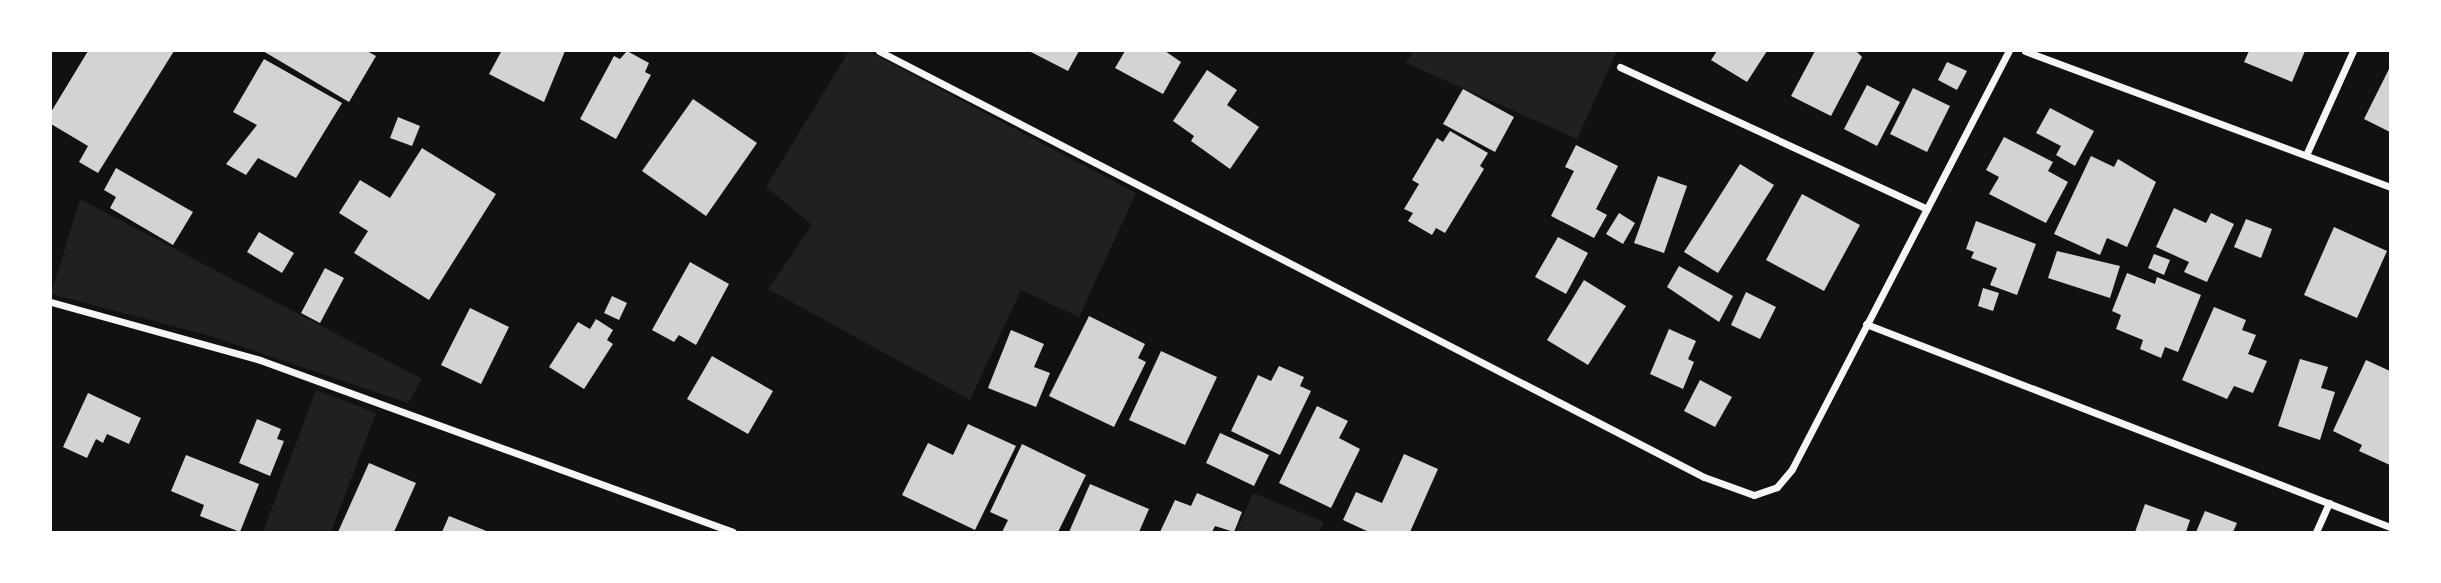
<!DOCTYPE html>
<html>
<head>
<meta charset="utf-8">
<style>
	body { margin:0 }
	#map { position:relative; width:2441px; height:583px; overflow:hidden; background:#111; font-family:Inter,sans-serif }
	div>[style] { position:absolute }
	.green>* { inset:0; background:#202020 }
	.building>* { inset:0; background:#d3d3d3 }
	.minor>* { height:7px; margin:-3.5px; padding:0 3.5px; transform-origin:3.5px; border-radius:3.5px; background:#f5f5f5 }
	span { translate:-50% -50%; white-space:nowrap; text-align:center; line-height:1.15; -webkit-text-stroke:5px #fff; paint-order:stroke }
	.frame { position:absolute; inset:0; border:52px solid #fff; pointer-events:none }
</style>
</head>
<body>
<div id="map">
	<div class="green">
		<i style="clip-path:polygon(849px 51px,868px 51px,1136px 193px,1079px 317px,1021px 290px,970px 400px,768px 289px,812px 225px,766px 187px)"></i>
		<i style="clip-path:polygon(1413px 51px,1617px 51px,1577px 139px,1406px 63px)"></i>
		<i style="clip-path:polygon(80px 199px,422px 379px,408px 403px,207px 335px,51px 294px)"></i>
		<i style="clip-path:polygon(316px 390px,376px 413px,331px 532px,263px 532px)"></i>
		<i style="clip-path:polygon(1253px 493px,1324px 522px,1319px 532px,1236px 532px)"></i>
	</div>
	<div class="building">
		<i style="clip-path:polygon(88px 51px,174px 51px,98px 173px,79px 162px,88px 146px,51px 124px,51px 112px)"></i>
		<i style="clip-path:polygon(263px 51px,367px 51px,376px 56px,349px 102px)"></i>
		<i style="clip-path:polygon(506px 51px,565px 51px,544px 102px,489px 74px,501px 52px)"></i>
		<i style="clip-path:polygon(627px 51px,649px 63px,645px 72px,651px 75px,616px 139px,580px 119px,614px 56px,620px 59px)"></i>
		<i style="clip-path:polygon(1029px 51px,1079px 51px,1068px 71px)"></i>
		<i style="clip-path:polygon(1125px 51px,1165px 51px,1181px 62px,1163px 94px,1115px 68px)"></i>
		<i style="clip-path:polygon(1717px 51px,1767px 51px,1747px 82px,1711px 60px)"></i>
		<i style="clip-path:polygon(1815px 51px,1856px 51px,1862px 57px,1831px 116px,1791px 96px)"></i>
		<i style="clip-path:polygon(2249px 51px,2305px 51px,2292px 82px,2244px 62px)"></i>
		<i style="clip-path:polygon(264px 59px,342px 103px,296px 178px,258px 158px,246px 175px,226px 164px,257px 125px,233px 112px)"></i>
		<i style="clip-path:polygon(1947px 62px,1967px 71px,1957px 90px,1938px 80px)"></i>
		<i style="clip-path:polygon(2390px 67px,2390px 132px,2364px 119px)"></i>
		<i style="clip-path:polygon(1207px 70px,1237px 90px,1227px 105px,1259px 127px,1230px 169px,1191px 141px,1194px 136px,1173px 121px)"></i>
		<i style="clip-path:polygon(1867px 85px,1900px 102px,1877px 146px,1844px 129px)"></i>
		<i style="clip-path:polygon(1913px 88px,1950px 106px,1927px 152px,1890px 134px)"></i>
		<i style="clip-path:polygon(1463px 89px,1514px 117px,1495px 152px,1443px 124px)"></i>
		<i style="clip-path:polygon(693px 99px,757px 143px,706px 216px,642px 171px)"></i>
		<i style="clip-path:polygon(2050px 108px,2094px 131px,2075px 166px,2056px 155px,2061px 146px,2036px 133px)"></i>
		<i style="clip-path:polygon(398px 117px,420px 126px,412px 146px,390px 138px)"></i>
		<i style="clip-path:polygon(1450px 131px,1488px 153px,1480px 166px,1484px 169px,1445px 233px,1436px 228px,1432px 235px,1408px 221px,1413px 213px,1404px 209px,1419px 184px,1412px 180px,1437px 138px,1443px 142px)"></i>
		<i style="clip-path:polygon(2004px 137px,2053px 162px,2048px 171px,2068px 182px,2046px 223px,1989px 194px,1999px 177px,1986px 170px)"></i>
		<i style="clip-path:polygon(1576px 145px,1618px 166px,1596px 209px,1607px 215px,1594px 238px,1551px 216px,1574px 171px,1565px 167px)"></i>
		<i style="clip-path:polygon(422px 148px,496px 194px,429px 300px,354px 253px,368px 231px,339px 213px,360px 180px,390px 198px)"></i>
		<i style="clip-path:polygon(2091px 156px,2114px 167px,2118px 159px,2156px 182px,2127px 247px,2107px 238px,2100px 255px,2054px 234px)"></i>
		<i style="clip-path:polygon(1740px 164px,1774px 185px,1718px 273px,1684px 252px)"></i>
		<i style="clip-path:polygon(116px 168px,193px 212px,173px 245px,110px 208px,116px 197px,104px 190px)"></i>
		<i style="clip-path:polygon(1658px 176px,1687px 186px,1664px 253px,1634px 243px)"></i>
		<i style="clip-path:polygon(1802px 194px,1860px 225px,1824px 291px,1766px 260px)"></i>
		<i style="clip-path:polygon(2174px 208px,2206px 223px,2211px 213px,2234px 224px,2207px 282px,2184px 272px,2189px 262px,2156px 247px)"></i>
		<i style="clip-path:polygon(1619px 213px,1635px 223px,1623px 244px,1606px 234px)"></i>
		<i style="clip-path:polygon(2246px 219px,2272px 229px,2261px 258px,2234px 247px)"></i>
		<i style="clip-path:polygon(1976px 221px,2036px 244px,2017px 295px,1990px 285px,1997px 268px,1971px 258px,1974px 252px,1966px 249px)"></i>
		<i style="clip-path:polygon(2334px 227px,2387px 251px,2357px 318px,2304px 295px)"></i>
		<i style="clip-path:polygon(259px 232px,294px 253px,282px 273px,247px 252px)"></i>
		<i style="clip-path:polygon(1558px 237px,1588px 253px,1566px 294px,1535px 277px)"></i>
		<i style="clip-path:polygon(2057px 251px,2120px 266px,2110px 298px,2048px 278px)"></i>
		<i style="clip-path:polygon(2154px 254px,2170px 260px,2164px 275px,2148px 268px)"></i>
		<i style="clip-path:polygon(690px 262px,729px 284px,696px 345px,679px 335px,674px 342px,652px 330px)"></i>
		<i style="clip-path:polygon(1679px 266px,1733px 296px,1719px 322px,1667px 287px)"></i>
		<i style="clip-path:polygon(325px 268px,344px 278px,320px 323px,301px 313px)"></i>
		<i style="clip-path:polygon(2127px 273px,2155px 284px,2157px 277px,2201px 295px,2178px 352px,2165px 347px,2161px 358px,2140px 349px,2143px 340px,2116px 329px,2121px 315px,2112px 311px)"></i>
		<i style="clip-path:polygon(1584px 280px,1626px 306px,1588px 365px,1547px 340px)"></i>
		<i style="clip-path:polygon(1983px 288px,1999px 293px,1993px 311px,1978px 306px)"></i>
		<i style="clip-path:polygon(1746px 292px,1776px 307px,1760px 339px,1731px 325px)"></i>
		<i style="clip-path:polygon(612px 296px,627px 303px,619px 320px,604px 313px)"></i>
		<i style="clip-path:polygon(2214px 307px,2246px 320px,2242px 330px,2256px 335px,2248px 354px,2267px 361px,2253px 393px,2234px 386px,2227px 399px,2182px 380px)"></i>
		<i style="clip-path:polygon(470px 308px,509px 327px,481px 384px,441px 365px)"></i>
		<i style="clip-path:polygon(1089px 316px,1145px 344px,1138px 358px,1146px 362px,1114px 427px,1049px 396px)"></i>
		<i style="clip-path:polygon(596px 319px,613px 330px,607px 340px,613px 344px,584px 389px,549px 367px,578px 322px,590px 329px)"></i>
		<i style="clip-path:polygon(1669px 329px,1696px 341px,1688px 359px,1694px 362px,1683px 389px,1650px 374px)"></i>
		<i style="clip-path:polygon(1011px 330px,1044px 344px,1034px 367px,1050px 373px,1036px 407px,988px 388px)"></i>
		<i style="clip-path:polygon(1161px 351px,1217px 377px,1185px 445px,1129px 420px)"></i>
		<i style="clip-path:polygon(712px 356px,773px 391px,748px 434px,687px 399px)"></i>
		<i style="clip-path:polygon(2300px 359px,2328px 367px,2321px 388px,2335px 392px,2320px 440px,2278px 426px)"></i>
		<i style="clip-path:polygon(2366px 360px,2390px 371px,2390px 465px,2359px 451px,2362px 445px,2333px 431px)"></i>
		<i style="clip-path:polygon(1279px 366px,1304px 377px,1300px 386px,1311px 391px,1280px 455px,1231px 431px,1258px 375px,1271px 381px)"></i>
		<i style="clip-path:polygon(1700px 380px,1732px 397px,1715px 427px,1684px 411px)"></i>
		<i style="clip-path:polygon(88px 393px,141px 418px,129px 444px,107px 434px,103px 443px,96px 439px,87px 458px,63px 447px)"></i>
		<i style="clip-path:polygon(1317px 406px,1348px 421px,1339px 438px,1360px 449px,1331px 508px,1279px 483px)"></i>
		<i style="clip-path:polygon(257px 419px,281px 429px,277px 439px,284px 441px,270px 476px,239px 463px)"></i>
		<i style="clip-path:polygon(968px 424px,1016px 446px,975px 530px,902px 495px,928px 443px,953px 455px)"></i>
		<i style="clip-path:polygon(1220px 433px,1269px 455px,1254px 486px,1206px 463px)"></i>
		<i style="clip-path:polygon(1022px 444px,1086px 475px,1058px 532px,1002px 532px,1008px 520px,990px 512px)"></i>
		<i style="clip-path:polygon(1404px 454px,1438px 469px,1410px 532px,1369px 532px,1343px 520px,1356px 492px,1382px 503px)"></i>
		<i style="clip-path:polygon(186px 455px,259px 484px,240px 532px,200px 516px,204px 505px,171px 491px)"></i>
		<i style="clip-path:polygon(369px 463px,416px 483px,394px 532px,338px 532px)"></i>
		<i style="clip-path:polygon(1090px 484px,1149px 509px,1139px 532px,1069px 532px)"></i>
		<i style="clip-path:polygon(1197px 493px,1242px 512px,1234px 532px,1215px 526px,1212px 532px,1160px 532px,1175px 500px,1191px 506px)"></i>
		<i style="clip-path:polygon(2145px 504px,2190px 520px,2186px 532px,2135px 532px)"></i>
		<i style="clip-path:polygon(2205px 511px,2237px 523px,2233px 532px,2196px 532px)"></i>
		<i style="clip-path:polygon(449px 516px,489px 532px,442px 532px)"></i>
	</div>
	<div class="minor">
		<i style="left:879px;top:51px;width:928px;rotate:27.31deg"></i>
		<i style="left:1704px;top:477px;width:53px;rotate:19.8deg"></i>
		<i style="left:1754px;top:495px;width:24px;rotate:-19deg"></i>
		<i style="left:1777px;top:487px;width:23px;rotate:-50deg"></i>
		<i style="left:1792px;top:469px;width:471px;rotate:-62.6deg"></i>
		<i style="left:2025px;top:51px;width:390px;rotate:20.4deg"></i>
		<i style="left:1620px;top:67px;width:338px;rotate:24.8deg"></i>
		<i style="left:2306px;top:155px;width:114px;rotate:-65.7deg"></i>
		<i style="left:51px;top:302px;width:217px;rotate:15.5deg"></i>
		<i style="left:260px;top:360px;width:503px;rotate:19.98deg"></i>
		<i style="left:1866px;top:324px;width:562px;rotate:21.18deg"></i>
		<i style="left:2316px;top:532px;width:32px;rotate:-66deg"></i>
	</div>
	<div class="frame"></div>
</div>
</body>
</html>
